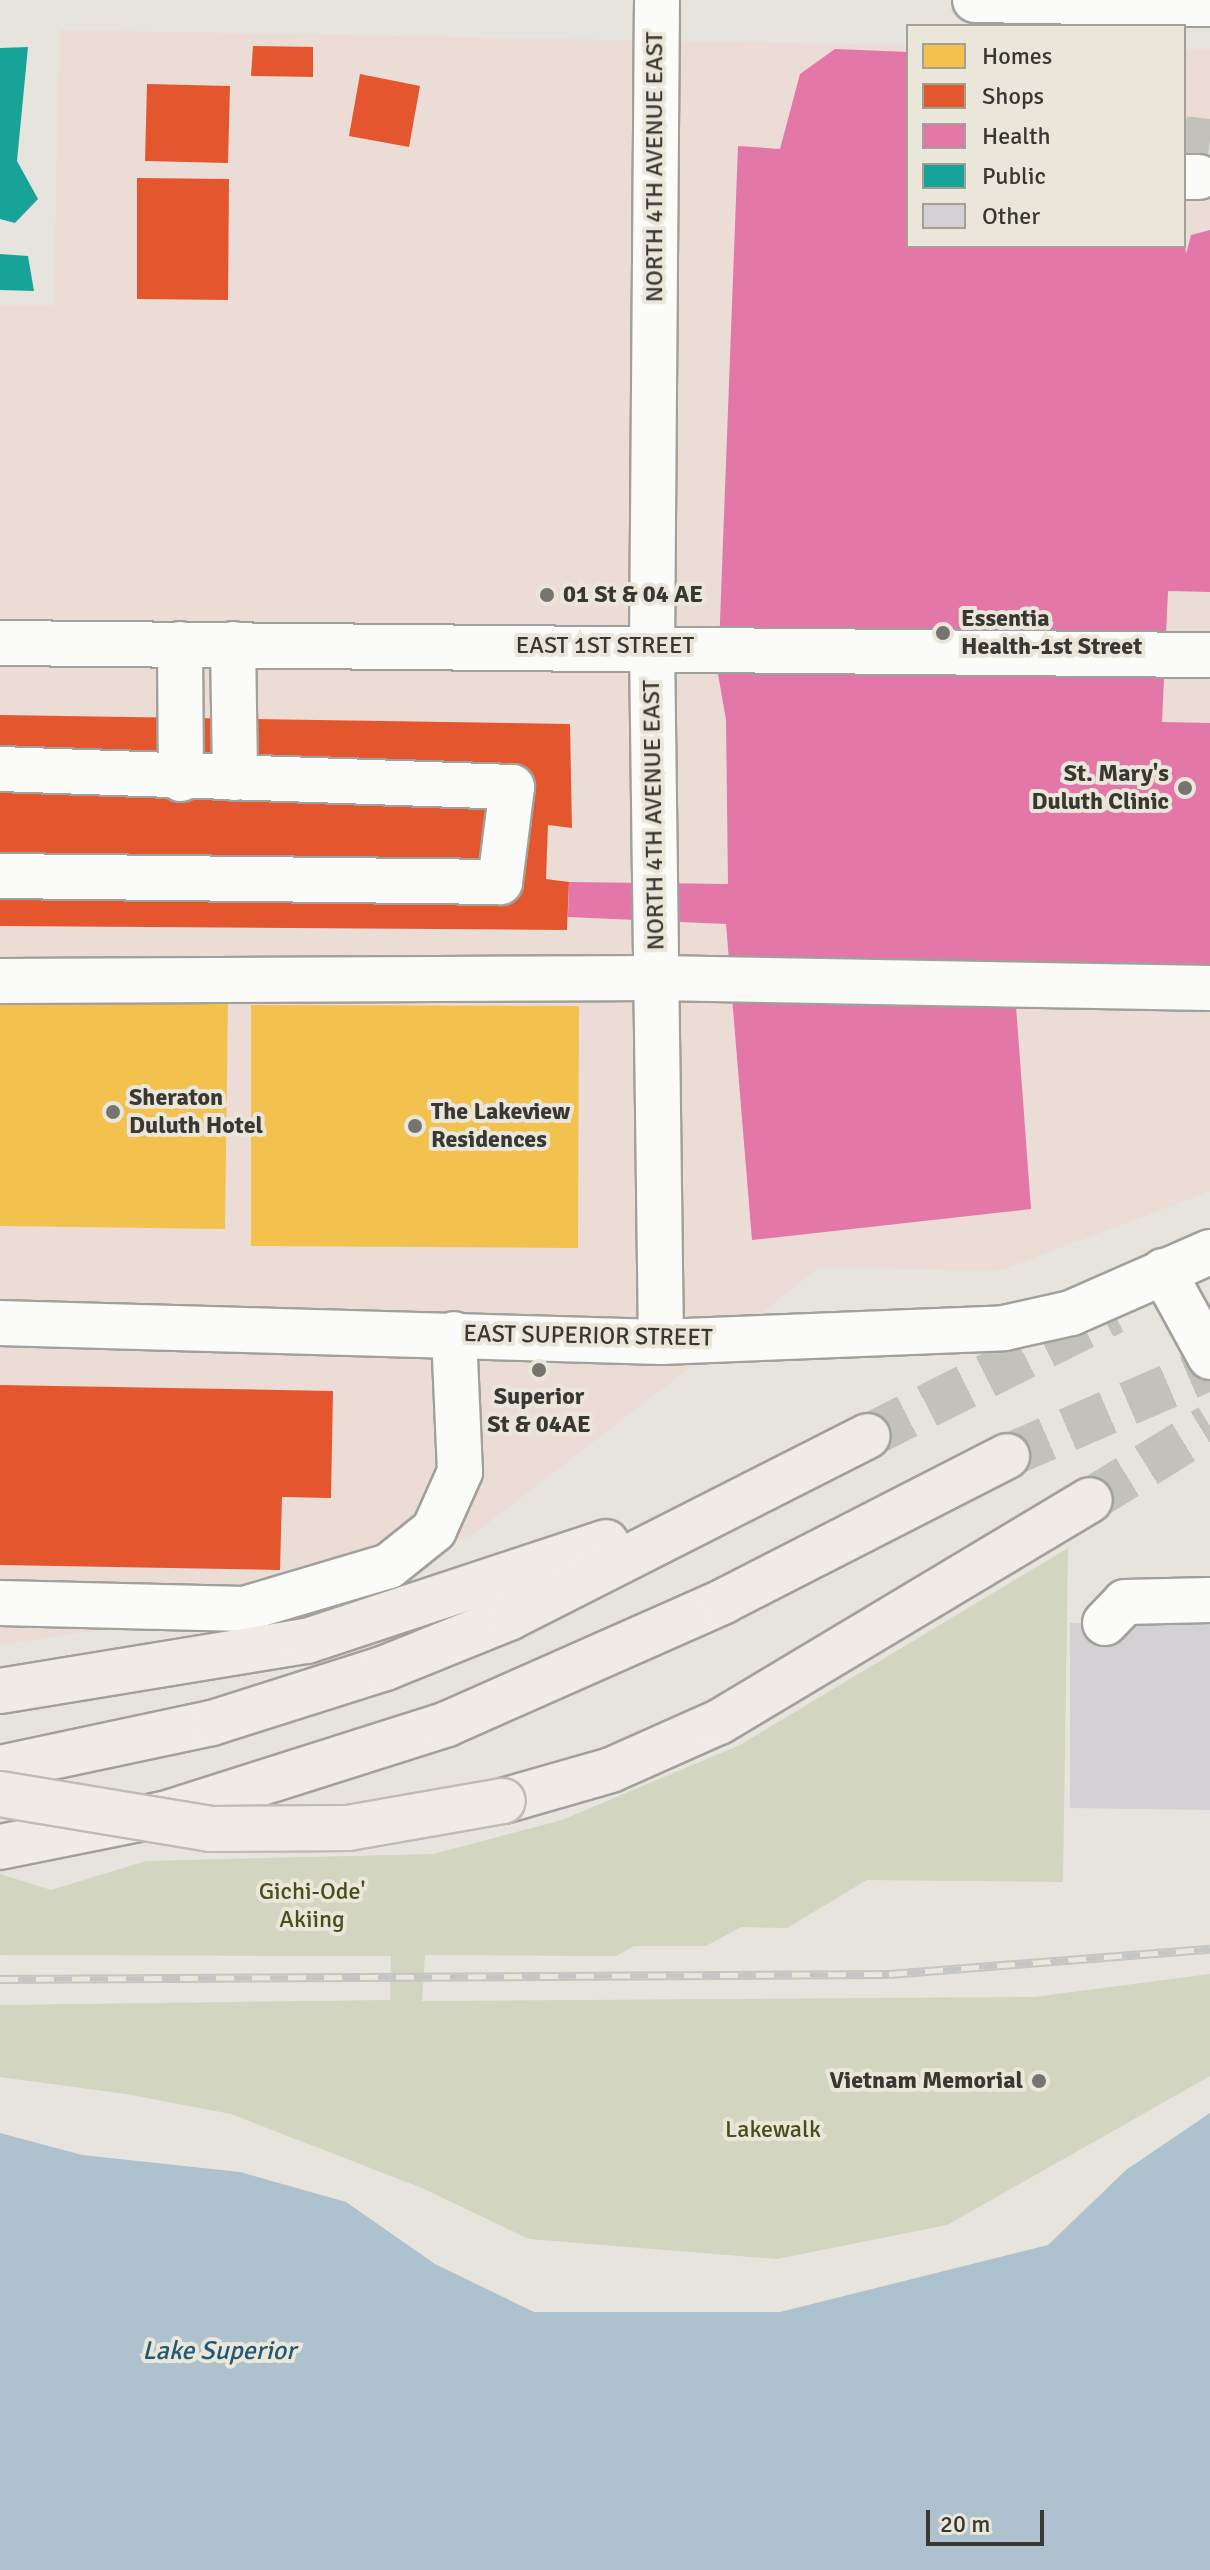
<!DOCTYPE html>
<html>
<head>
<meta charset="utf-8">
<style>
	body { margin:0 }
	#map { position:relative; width:1210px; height:2570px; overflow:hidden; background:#e6e4dd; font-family:Signika,sans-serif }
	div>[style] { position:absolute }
	.commercial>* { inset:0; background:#ebdcd6 }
	.green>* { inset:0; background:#d2d5c0 }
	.water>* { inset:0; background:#adc2ce }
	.pier>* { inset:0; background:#e6e4dd }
	.homes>* { inset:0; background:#f2c14e }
	.shops>* { inset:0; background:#e4572e }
	.health>* { inset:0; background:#e377a8 }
	.public>* { inset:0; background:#17a398 }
	.building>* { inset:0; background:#d4d1d4 }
	.minor-tunnel>* { height:44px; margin-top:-22px; transform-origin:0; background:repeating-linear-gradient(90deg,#c3c1bb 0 44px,transparent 0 66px) }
	.highway-tunnel>* { height:44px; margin-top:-22px; transform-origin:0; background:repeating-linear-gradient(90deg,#c3c1bb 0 44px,transparent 0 66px) }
	.roads { filter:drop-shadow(2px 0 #a2a09a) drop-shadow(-2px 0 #a2a09a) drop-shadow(0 2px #a2a09a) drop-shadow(0 -2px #a2a09a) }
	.minor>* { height:44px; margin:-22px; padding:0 22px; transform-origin:22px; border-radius:22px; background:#fbfbfa }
	.highway>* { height:44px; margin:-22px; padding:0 22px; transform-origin:22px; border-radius:22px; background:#f0ebe7 }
	.rail>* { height:9px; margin-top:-4.5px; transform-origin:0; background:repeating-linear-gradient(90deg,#eae6d9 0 18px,#c5c5c3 0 36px); box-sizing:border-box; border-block:2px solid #c5c5c3 }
	.bridges { filter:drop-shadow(2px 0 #c1bbb5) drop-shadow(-2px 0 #c1bbb5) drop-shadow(0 2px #c1bbb5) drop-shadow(0 -2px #c1bbb5) }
	.highway-bridge>* { height:44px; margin:-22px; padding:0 22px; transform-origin:22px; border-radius:22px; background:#f0ebe7 }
	.dots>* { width:22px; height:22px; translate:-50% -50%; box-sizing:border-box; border:4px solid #eae6d9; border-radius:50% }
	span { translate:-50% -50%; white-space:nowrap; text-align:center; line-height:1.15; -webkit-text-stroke:8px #eae6d9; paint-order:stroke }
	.street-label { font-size:24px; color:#393732 }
	.poi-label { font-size:24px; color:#393732; font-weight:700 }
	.left { translate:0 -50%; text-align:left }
	.right { translate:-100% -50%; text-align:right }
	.park-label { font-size:24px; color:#454f1b }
	.water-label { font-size:26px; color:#205976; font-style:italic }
	.legend { position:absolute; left:906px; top:24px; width:280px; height:224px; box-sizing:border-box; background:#eae6d9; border:2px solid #a3a096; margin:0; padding:10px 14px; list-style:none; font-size:24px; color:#393732 }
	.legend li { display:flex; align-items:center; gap:16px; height:40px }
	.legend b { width:40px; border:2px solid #a3a096 }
	.scale { position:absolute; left:926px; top:2510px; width:118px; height:36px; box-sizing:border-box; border:4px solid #393732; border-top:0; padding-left:10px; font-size:24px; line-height:28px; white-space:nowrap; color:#393732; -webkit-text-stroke:6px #eae6d9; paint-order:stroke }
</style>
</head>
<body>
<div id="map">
	<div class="commercial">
		<i style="clip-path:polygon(59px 30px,908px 45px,908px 246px,1184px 246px,1184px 49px,1210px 49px,1210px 1191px,1002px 1270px,819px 1268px,471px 1536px,240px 1609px,0 1645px,0 305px,54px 305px)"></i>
	</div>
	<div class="green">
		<i style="clip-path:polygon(1068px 1548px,1063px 1882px,867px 1880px,787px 1928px,741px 1927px,706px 1946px,634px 1946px,616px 1956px,425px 1955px,422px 2001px,1034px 1997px,1210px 1974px,1210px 2080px,948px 2229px,777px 2263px,528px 2243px,0 2081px,0 2005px,390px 2000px,391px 1956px,0 1955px,0 1874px,51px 1890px,146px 1861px,433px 1854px,562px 1820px,740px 1745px)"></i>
	</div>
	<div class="water">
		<i style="clip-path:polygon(1210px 2080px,1210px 2570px,0 2570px,0 2081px,528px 2243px,777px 2263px,948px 2229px)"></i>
	</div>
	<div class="pier">
		<i style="clip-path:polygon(1210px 2076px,1210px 2113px,1126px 2170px,1048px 2245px,780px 2312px,534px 2312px,435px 2264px,346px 2202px,240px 2172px,82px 2155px,0 2133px,0 2077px,126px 2094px,231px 2114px,422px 2188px,529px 2239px,777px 2259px,947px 2225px)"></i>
	</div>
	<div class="homes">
		<i style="clip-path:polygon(0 995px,228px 998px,225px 1229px,0 1226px)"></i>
		<i style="clip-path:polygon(251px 1005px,579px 1006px,578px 1248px,251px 1246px)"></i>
	</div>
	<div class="shops">
		<i style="clip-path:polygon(253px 46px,313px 47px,313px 77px,251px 76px)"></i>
		<i style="clip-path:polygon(360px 74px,420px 86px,409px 147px,349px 136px)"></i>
		<i style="clip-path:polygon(147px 84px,230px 86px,228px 163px,145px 161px)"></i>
		<i style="clip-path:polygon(137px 178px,229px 179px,228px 300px,137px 299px)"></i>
		<i style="clip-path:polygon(0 715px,570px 724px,572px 828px,548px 825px,546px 879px,569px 882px,567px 930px,0 926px)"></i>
		<i style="clip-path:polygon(0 1385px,333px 1391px,331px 1498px,282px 1497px,280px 1570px,0 1565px)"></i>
	</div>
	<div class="health">
		<i style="clip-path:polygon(835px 49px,908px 52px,908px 246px,1185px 246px,1186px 254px,1191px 235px,1210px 230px,1210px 592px,1168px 591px,1162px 722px,1210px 723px,1210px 967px,1013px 965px,1031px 1209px,752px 1240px,726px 924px,568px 917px,569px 882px,728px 884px,726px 720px,718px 674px,738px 146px,780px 149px,800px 74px)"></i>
	</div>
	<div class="public">
		<i style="clip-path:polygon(28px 47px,17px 161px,38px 199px,15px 223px,0 219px,0 48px)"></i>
		<i style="clip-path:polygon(0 254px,28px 256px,34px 291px,0 290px)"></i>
	</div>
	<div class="building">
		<i style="clip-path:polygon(1070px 1623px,1210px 1624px,1210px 1810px,1070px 1808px)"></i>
	</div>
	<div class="minor-tunnel">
		<i style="left:1184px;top:138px;width:26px;rotate:7deg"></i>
	</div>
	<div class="highway-tunnel">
		<i style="left:868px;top:1436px;width:275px;rotate:-26.8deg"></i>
		<i style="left:1007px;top:1456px;width:221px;rotate:-23.4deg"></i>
		<i style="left:1090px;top:1500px;width:141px;rotate:-31.7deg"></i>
	</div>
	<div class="roads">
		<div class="minor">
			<i style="left:657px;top:0;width:646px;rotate:90.44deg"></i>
			<i style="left:652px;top:646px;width:696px;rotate:89.26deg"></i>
			<i style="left:975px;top:0;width:235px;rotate:1deg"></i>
			<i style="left:1184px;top:177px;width:15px"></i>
			<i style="left:0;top:643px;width:1210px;rotate:0.57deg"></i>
			<i style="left:180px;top:644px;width:135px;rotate:89.6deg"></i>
			<i style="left:233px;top:644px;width:134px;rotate:89.1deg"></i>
			<i style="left:0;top:769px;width:512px;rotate:2.01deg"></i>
			<i style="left:512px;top:787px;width:96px;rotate:97.2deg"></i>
			<i style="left:500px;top:882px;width:500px;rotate:-179.31deg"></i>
			<i style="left:0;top:981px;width:657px;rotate:-0.26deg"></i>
			<i style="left:657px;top:978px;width:553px;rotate:1.04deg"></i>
			<i style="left:1163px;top:1271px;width:98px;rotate:61.3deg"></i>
			<i style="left:0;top:1323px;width:661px;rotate:1.65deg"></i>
			<i style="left:661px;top:1342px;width:343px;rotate:-2.3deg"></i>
			<i style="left:1004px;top:1328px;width:69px;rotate:-12.6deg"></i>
			<i style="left:1071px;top:1313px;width:152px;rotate:-23.7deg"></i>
			<i style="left:0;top:1603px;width:244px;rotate:1.4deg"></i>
			<i style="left:244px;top:1609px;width:151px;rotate:-16.5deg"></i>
			<i style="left:389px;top:1566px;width:58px;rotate:-38.7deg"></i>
			<i style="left:434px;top:1530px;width:64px;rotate:-65.9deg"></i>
			<i style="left:460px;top:1472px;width:138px;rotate:-92.5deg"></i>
			<i style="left:1105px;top:1623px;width:29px;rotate:-46deg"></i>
			<i style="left:1125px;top:1602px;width:85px;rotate:-1.3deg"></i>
		</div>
		<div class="highway">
			<i style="left:0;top:1691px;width:311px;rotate:-9.3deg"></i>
			<i style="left:307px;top:1641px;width:315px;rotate:-18.3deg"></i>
			<i style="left:0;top:1768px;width:217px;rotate:-12deg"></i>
			<i style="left:212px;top:1723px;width:182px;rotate:-17.6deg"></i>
			<i style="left:385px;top:1668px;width:134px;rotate:-22deg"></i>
			<i style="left:509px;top:1618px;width:402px;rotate:-26.9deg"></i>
			<i style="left:503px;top:1801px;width:112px;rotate:-16deg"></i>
			<i style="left:611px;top:1770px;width:118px;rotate:-24deg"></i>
			<i style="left:719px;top:1722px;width:432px;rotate:-30.9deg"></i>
			<i style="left:0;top:1847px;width:167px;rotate:-11.4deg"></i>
			<i style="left:164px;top:1814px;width:297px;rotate:-17.6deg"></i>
			<i style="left:447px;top:1724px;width:303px;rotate:-23.9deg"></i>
			<i style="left:724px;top:1601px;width:318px;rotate:-27.1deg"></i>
		</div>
	</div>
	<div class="rail">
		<i style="left:0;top:1979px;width:889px;rotate:-0.32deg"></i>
		<i style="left:889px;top:1974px;width:322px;rotate:-4.5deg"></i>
	</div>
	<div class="bridges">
		<div class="highway-bridge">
			<i style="left:0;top:1794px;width:214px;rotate:9.4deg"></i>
			<i style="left:211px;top:1829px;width:137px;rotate:-0.4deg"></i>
			<i style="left:348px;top:1828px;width:157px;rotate:-9.9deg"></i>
		</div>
	</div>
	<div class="dots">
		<i style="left:547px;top:595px;background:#76746e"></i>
		<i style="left:943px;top:633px;background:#76746e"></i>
		<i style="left:1185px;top:788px;background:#76746e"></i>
		<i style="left:113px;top:1112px;background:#76746e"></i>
		<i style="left:415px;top:1126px;background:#76746e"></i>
		<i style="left:539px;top:1370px;background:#76746e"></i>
		<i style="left:1039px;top:2081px;background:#76746e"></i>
	</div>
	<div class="street-label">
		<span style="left:655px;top:167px;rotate:-90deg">NORTH 4TH AVENUE EAST</span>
		<span style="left:605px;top:646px">EAST 1ST STREET</span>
		<span style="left:654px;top:815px;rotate:-91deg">NORTH 4TH AVENUE EAST</span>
		<span style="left:588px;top:1336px;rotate:1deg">EAST SUPERIOR STREET</span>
	</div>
	<div class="poi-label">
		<span class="left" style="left:563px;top:595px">01 St &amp; 04 AE</span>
		<span class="left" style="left:961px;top:633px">Essentia<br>Health-1st Street</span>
		<span class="right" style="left:1169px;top:788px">St. Mary's<br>Duluth Clinic</span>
		<span class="left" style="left:129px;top:1112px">Sheraton<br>Duluth Hotel</span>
		<span class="left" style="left:431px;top:1126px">The Lakeview<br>Residences</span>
		<span style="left:539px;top:1411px">Superior<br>St &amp; 04AE</span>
		<span class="right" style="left:1023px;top:2081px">Vietnam Memorial</span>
	</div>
	<div class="park-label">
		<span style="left:312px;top:1906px">Gichi-Ode'<br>Akiing</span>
		<span style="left:773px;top:2130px">Lakewalk</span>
	</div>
	<div class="water-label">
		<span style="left:219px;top:2352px">Lake Superior</span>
	</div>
	<ul class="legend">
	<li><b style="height:22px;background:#f2c14e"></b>Homes</li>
	<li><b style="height:22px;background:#e4572e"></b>Shops</li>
	<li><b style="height:22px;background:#e377a8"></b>Health</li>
	<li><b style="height:22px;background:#17a398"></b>Public</li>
	<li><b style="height:22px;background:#d4d1d4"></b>Other</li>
	</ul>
	<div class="scale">20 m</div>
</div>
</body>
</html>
